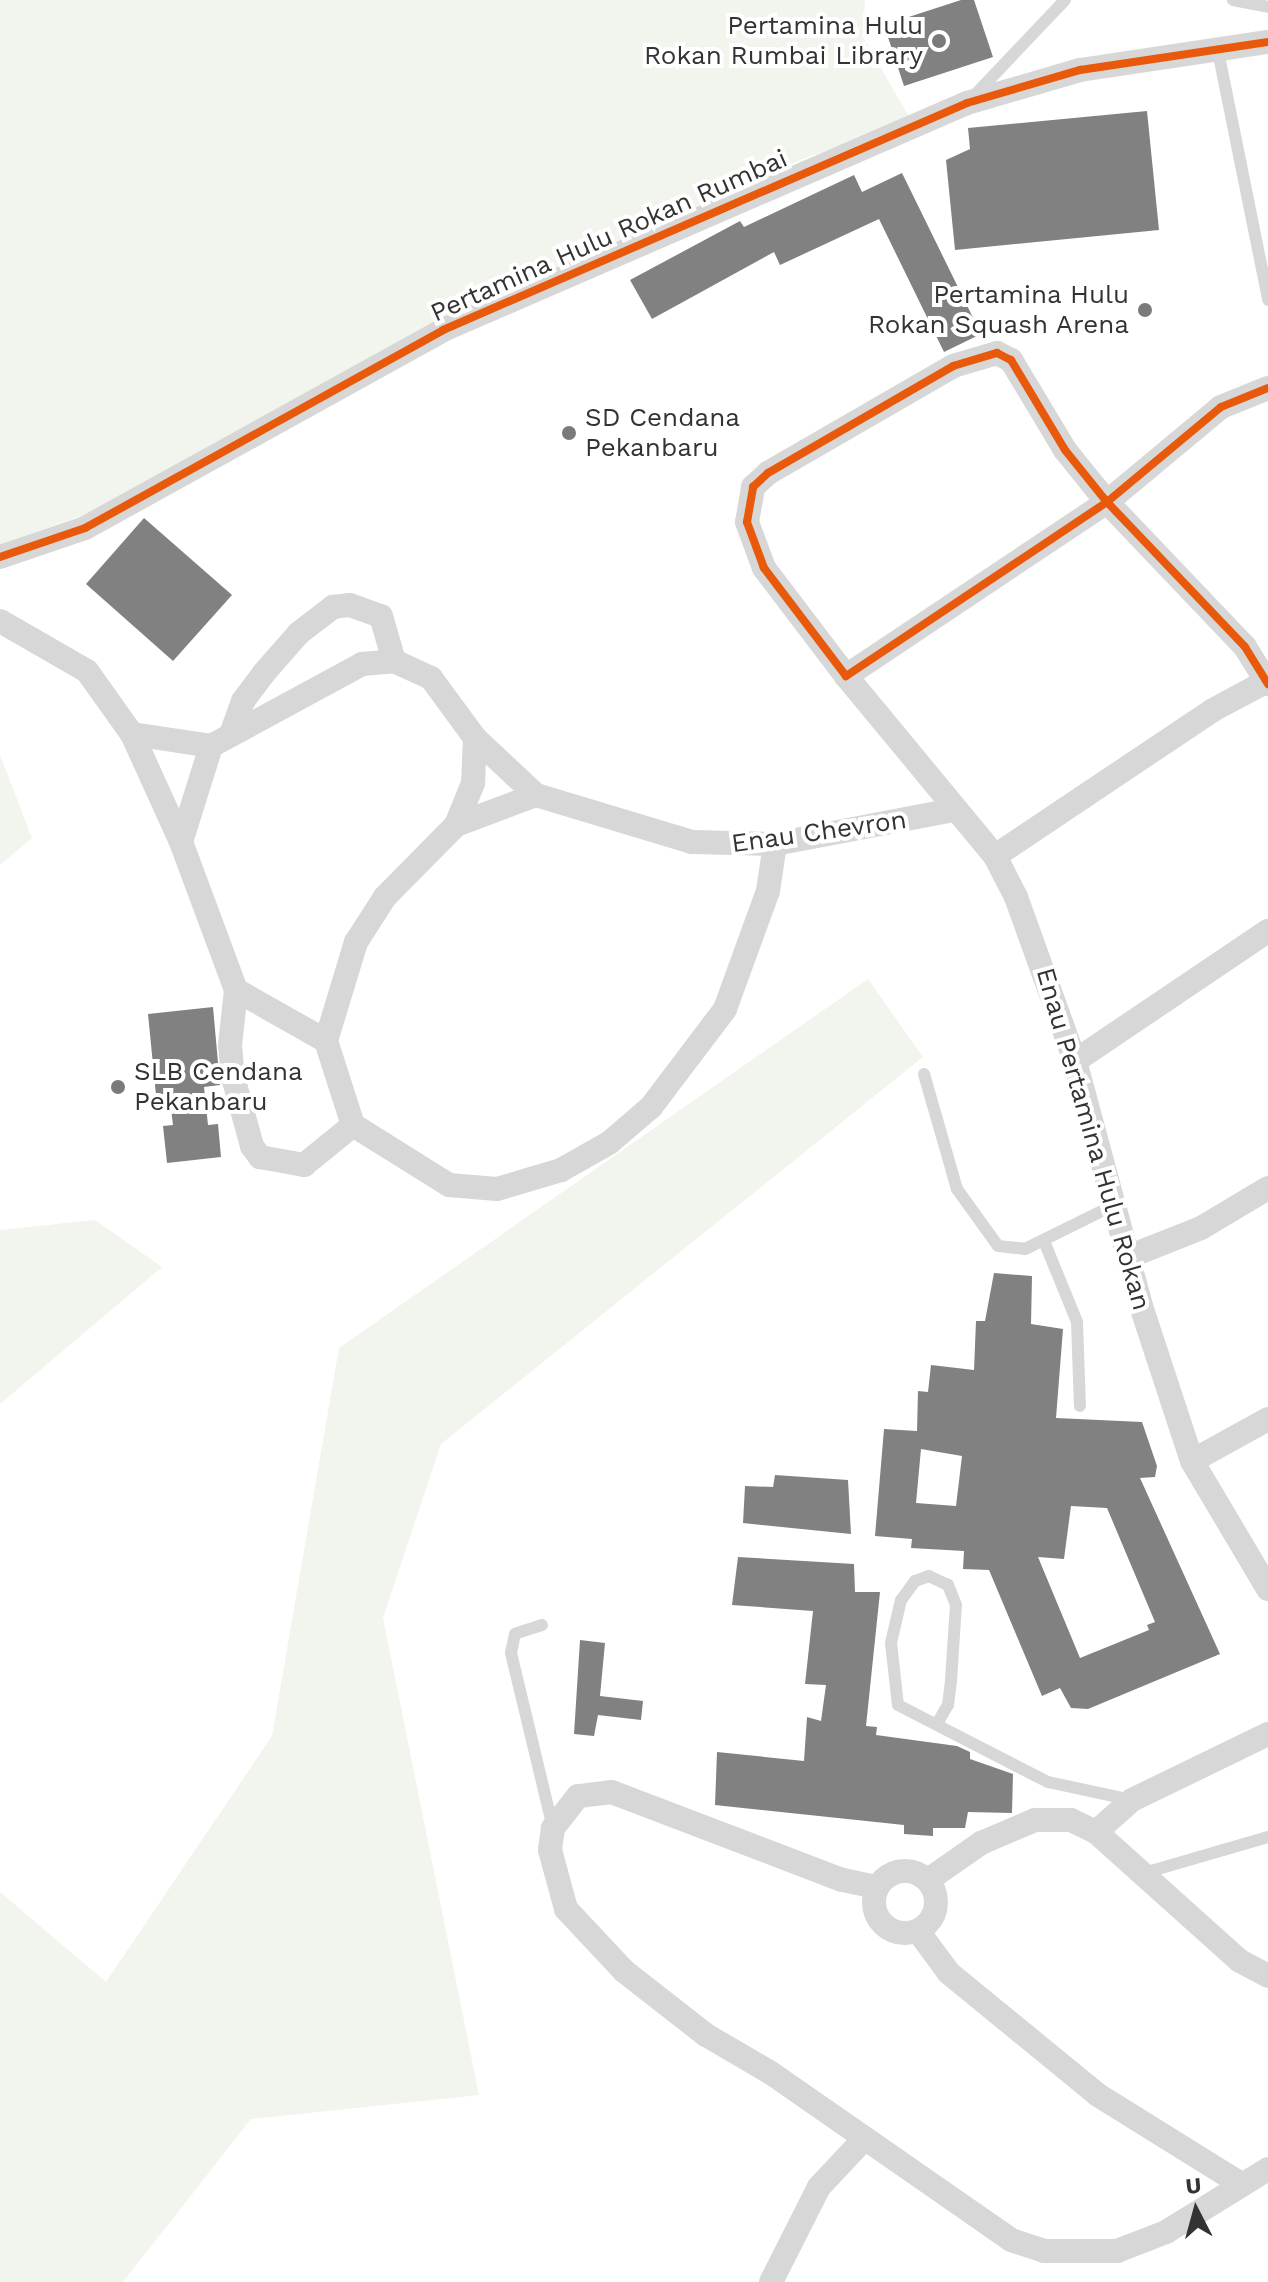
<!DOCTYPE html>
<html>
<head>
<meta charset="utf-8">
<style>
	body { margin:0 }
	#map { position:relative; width:1268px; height:2282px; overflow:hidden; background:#fff; font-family:"Work Sans",sans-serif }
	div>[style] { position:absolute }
	.green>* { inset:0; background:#f1f5ed }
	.building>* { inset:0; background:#818181 }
	.lane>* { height:12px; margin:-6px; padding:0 6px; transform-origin:6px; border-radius:6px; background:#d7d7d7 }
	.street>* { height:24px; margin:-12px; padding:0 12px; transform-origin:12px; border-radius:12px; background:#d7d7d7 }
	.street>.ring { margin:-12px; padding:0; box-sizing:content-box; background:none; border:24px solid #d7d7d7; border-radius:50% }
	.cycleway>* { height:8px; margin:-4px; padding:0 4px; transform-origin:4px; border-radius:4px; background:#e8590c }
	.dots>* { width:22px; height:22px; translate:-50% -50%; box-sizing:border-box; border:4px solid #fff; border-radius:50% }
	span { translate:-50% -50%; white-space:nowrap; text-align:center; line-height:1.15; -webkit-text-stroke:8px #fff; paint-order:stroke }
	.poi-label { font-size:26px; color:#333 }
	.right { translate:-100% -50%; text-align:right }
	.left { translate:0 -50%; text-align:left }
	.street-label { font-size:26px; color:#333 }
	.north { position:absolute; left:1156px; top:2170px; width:80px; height:80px; -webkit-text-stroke:6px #fff; paint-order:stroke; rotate:354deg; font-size:22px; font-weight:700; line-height:32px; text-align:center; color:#333 }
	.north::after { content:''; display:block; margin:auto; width:28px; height:36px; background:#333; clip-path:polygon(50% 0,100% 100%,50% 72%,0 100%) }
</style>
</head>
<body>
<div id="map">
	<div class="green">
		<i style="clip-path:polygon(0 0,865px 0,863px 37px,911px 120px,800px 160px,90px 513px,0 544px)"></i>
		<i style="clip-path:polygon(0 755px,32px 838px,0 865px)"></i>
		<i style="clip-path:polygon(868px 979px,923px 1057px,441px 1444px,383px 1618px,479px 2095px,251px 2119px,123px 2282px,0 2282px,0 1892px,106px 1982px,272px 1736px,339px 1348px)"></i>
		<i style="clip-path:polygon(95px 1220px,162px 1267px,0 1404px,0 1230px)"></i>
	</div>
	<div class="building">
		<i style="clip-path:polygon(961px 0,974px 0,993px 57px,904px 86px,884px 25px)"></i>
		<i style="clip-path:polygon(1147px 111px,1159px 230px,955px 250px,946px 160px,970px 149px,968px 128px)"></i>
		<i style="clip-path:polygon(902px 173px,981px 334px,944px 352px,879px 219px,780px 265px,774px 252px,652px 319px,630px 280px,740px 221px,744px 227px,854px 175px,862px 192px)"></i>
		<i style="clip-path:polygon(144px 518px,232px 595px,173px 661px,86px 584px)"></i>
		<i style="clip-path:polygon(213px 1007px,220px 1085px,204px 1087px,208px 1125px,218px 1124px,221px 1157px,167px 1163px,163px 1126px,173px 1125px,169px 1093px,156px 1095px,148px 1014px)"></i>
		<i style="clip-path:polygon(evenodd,994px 1273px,1032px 1276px,1031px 1324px,1063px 1329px,1056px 1418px,1142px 1422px,1157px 1466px,1155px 1477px,1140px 1478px,1220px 1654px,1088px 1709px,1071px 1708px,1060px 1688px,1042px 1696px,989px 1570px,963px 1569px,964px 1551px,911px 1548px,912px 1539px,875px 1536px,884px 1429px,917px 1431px,918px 1391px,928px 1392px,931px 1365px,974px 1370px,976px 1321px,985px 1321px,994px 1273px,921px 1449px,962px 1456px,956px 1506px,916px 1503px,921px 1449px,994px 1273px,1071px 1506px,1107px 1508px,1155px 1622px,1147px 1625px,1149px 1630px,1080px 1658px,1038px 1557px,1064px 1559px,1071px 1506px)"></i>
		<i style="clip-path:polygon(775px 1475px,848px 1480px,851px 1534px,743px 1523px,745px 1486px,773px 1487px)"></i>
		<i style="clip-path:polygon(738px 1557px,854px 1564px,855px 1592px,880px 1592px,866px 1726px,877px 1727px,876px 1735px,957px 1746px,970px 1752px,970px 1759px,1013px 1774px,1012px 1813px,968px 1812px,965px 1828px,933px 1828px,933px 1836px,904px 1834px,904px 1825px,715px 1805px,717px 1752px,804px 1761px,807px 1717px,821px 1721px,826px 1685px,805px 1684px,813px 1611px,732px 1605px)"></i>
		<i style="clip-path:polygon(580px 1640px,605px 1643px,600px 1696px,643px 1701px,641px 1720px,598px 1715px,594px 1736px,574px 1734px)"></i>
	</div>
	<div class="lane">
		<i style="left:1233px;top:0;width:36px;rotate:11deg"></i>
		<i style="left:1217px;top:46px;width:259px;rotate:78.6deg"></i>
		<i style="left:972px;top:98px;width:135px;rotate:-46.5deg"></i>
		<i style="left:924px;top:1074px;width:120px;rotate:74deg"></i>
		<i style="left:957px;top:1189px;width:70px;rotate:54.3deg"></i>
		<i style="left:998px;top:1246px;width:27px;rotate:6deg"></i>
		<i style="left:1025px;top:1249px;width:99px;rotate:-26.3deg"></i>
		<i style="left:1044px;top:1241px;width:87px;rotate:67.8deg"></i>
		<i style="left:1077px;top:1322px;width:84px;rotate:88deg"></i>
		<i style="left:542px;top:1625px;width:28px;rotate:162deg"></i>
		<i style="left:515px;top:1634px;width:19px;rotate:102deg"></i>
		<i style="left:511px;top:1653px;width:180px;rotate:76.5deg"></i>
		<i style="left:938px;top:1722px;width:20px;rotate:-60deg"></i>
		<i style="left:948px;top:1705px;width:25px;rotate:-83deg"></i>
		<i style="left:951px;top:1680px;width:75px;rotate:-86.2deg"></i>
		<i style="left:956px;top:1605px;width:22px;rotate:-112deg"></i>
		<i style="left:948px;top:1585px;width:21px;rotate:-155deg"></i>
		<i style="left:929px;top:1576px;width:15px;rotate:160deg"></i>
		<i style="left:915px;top:1581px;width:24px;rotate:126deg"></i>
		<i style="left:901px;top:1600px;width:44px;rotate:103.1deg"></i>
		<i style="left:891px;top:1643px;width:62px;rotate:83.6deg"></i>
		<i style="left:898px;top:1705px;width:169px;rotate:27.2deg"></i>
		<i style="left:1048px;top:1782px;width:86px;rotate:12.1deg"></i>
		<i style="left:1144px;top:1873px;width:129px;rotate:-16.2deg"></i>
	</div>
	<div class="street">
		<i style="left:1268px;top:388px;width:51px;rotate:158deg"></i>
		<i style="left:1221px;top:407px;width:148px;rotate:140.2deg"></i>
		<i style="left:1107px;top:502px;width:314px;rotate:146.3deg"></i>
		<i style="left:846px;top:676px;width:136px;rotate:-127.2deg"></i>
		<i style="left:764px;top:568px;width:49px;rotate:-110.3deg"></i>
		<i style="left:747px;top:522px;width:36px;rotate:-80deg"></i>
		<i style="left:753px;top:487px;width:21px;rotate:-43deg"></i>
		<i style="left:768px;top:473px;width:214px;rotate:-30deg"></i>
		<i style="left:953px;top:366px;width:46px;rotate:-16.5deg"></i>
		<i style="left:997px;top:353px;width:16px;rotate:27deg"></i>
		<i style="left:1011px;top:360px;width:105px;rotate:59deg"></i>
		<i style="left:1065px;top:450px;width:67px;rotate:51.1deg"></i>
		<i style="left:1107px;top:502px;width:200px;rotate:46.4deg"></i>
		<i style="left:1245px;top:647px;width:44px;rotate:58.1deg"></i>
		<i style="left:0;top:557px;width:90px;rotate:-18.8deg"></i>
		<i style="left:85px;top:528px;width:409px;rotate:-28.9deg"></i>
		<i style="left:443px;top:330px;width:571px;rotate:-23.42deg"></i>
		<i style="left:967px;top:103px;width:118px;rotate:-16.3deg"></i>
		<i style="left:1080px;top:70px;width:190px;rotate:-8.5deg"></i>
		<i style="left:0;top:621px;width:100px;rotate:29.9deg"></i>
		<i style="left:87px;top:671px;width:77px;rotate:54.5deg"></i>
		<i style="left:132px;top:734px;width:80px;rotate:8.6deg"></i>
		<i style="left:211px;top:746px;width:172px;rotate:-28.5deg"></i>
		<i style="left:362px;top:664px;width:32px;rotate:-5deg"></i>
		<i style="left:394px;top:661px;width:41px;rotate:24.7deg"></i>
		<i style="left:431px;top:678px;width:74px;rotate:53.7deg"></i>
		<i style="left:475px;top:738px;width:83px;rotate:43.1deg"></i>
		<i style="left:536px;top:795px;width:163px;rotate:16.8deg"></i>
		<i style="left:692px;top:842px;width:83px;rotate:1.4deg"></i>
		<i style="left:775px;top:844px;width:182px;rotate:-10.8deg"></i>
		<i style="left:846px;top:676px;width:234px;rotate:50.4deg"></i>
		<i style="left:995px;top:856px;width:46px;rotate:62.9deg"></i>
		<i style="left:1016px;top:897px;width:174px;rotate:70.2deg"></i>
		<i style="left:1075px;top:1061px;width:254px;rotate:74.9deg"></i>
		<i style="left:1141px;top:1306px;width:163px;rotate:71.8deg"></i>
		<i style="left:1192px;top:1461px;width:149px;rotate:59.3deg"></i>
		<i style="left:132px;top:734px;width:119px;rotate:65.6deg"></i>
		<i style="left:181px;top:842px;width:158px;rotate:69.6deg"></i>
		<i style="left:236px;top:990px;width:55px;rotate:96.2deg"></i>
		<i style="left:230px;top:1045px;width:32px;rotate:85deg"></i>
		<i style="left:233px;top:1077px;width:72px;rotate:74.6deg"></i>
		<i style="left:252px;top:1146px;width:14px;rotate:54deg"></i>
		<i style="left:260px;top:1157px;width:45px;rotate:10.3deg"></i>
		<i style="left:304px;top:1165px;width:63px;rotate:-39.2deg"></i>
		<i style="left:231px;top:734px;width:35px;rotate:-70deg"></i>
		<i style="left:243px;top:701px;width:34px;rotate:-53deg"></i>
		<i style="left:263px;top:674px;width:55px;rotate:-48.7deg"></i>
		<i style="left:299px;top:633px;width:43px;rotate:-37.4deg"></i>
		<i style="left:333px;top:607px;width:17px;rotate:-7deg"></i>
		<i style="left:350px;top:605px;width:33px;rotate:20deg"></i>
		<i style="left:381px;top:616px;width:47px;rotate:73.9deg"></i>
		<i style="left:475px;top:738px;width:45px;rotate:92.5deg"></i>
		<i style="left:473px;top:783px;width:45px;rotate:112deg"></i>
		<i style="left:456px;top:825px;width:101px;rotate:134.6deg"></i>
		<i style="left:385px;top:897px;width:54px;rotate:122.8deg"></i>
		<i style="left:356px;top:942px;width:103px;rotate:106.9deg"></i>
		<i style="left:326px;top:1041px;width:88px;rotate:72.2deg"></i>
		<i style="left:353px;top:1125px;width:113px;rotate:32deg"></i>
		<i style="left:449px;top:1185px;width:48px;rotate:4.8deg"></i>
		<i style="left:497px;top:1189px;width:67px;rotate:-16.5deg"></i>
		<i style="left:561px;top:1170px;width:55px;rotate:-29.4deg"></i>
		<i style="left:609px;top:1143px;width:55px;rotate:-40.6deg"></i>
		<i style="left:651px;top:1107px;width:123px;rotate:-52.9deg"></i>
		<i style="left:725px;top:1009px;width:126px;rotate:-70deg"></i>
		<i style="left:768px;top:891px;width:48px;rotate:-81.5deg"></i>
		<i style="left:456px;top:825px;width:85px;rotate:-20.6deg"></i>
		<i style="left:181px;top:842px;width:101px;rotate:-72.6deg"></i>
		<i style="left:995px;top:856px;width:262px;rotate:-33.8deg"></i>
		<i style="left:1213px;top:710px;width:61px;rotate:-28.2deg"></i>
		<i style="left:236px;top:990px;width:103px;rotate:29.5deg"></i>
		<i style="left:1075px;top:1061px;width:233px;rotate:-34deg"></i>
		<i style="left:1128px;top:1257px;width:79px;rotate:-21.7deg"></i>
		<i style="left:1201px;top:1228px;width:78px;rotate:-30.8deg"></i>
		<i style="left:1192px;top:1461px;width:87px;rotate:-28.9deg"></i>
		<i style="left:1096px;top:1832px;width:48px;rotate:-41.6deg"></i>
		<i style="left:1132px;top:1800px;width:151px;rotate:-25.9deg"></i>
		<i class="ring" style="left:874px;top:1871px;width:38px;height:38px"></i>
		<i style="left:928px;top:1880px;width:65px;rotate:-34.9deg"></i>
		<i style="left:981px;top:1843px;width:59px;rotate:-23.1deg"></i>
		<i style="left:1035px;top:1820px;width:36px"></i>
		<i style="left:1071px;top:1820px;width:28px;rotate:26deg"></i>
		<i style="left:1096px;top:1832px;width:193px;rotate:41.9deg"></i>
		<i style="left:1240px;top:1961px;width:32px;rotate:28deg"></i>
		<i style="left:876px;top:1887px;width:35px;rotate:-168deg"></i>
		<i style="left:842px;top:1880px;width:246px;rotate:-159.1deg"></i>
		<i style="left:612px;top:1792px;width:34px;rotate:173deg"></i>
		<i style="left:578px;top:1796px;width:41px;rotate:128deg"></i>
		<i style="left:553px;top:1828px;width:22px;rotate:98deg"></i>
		<i style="left:550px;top:1850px;width:61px;rotate:74.8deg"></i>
		<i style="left:566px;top:1909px;width:85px;rotate:46.9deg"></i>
		<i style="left:624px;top:1971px;width:104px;rotate:38deg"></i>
		<i style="left:706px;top:2035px;width:75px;rotate:30.3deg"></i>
		<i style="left:771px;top:2073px;width:292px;rotate:34.8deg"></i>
		<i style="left:1011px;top:2240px;width:35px;rotate:18deg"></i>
		<i style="left:1044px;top:2251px;width:73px"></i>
		<i style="left:1117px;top:2251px;width:53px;rotate:-21.2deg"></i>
		<i style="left:1166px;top:2232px;width:120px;rotate:-31.7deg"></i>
		<i style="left:918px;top:1931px;width:52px;rotate:53.6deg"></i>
		<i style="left:949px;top:1973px;width:193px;rotate:39.3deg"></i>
		<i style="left:1098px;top:2095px;width:168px;rotate:31.9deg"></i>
		<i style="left:771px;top:2282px;width:106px;rotate:-63.2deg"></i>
		<i style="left:819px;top:2187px;width:67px;rotate:-46.8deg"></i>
	</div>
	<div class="cycleway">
		<i style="left:1268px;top:388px;width:51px;rotate:158deg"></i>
		<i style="left:1221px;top:407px;width:148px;rotate:140.2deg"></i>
		<i style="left:1107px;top:502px;width:314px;rotate:146.3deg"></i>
		<i style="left:846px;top:676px;width:136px;rotate:-127.2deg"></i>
		<i style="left:764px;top:568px;width:49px;rotate:-110.3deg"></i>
		<i style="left:747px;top:522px;width:36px;rotate:-80deg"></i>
		<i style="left:753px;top:487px;width:21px;rotate:-43deg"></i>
		<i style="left:768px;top:473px;width:214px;rotate:-30deg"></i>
		<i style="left:953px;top:366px;width:46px;rotate:-16.5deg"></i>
		<i style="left:997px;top:353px;width:16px;rotate:27deg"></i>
		<i style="left:1011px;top:360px;width:105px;rotate:59deg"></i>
		<i style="left:1065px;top:450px;width:67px;rotate:51.1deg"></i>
		<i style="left:1107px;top:502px;width:200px;rotate:46.4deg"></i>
		<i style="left:1245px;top:647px;width:44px;rotate:58.1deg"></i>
		<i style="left:0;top:557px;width:90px;rotate:-18.8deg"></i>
		<i style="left:85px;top:528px;width:409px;rotate:-28.9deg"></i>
		<i style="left:443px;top:330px;width:571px;rotate:-23.42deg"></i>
		<i style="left:967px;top:103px;width:118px;rotate:-16.3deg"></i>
		<i style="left:1080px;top:70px;width:190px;rotate:-8.5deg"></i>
	</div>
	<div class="dots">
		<i style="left:939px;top:41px;background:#7a7a7a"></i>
		<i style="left:1145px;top:310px;background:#7a7a7a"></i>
		<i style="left:569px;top:433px;background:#7a7a7a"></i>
		<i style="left:118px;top:1087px;background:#7a7a7a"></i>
	</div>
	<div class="poi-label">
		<span class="right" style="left:923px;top:41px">Pertamina Hulu<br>Rokan Rumbai Library</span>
		<span class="right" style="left:1129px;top:310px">Pertamina Hulu<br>Rokan Squash Arena</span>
		<span class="left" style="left:585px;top:433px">SD Cendana<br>Pekanbaru</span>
		<span class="left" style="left:134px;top:1087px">SLB Cendana<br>Pekanbaru</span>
	</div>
	<div class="street-label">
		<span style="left:609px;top:236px;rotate:-24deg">Pertamina Hulu Rokan Rumbai</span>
		<span style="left:819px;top:832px;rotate:-8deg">Enau Chevron</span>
		<span style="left:1093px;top:1139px;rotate:74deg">Enau Pertamina Hulu Rokan</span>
	</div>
	<div class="north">U</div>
</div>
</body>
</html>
